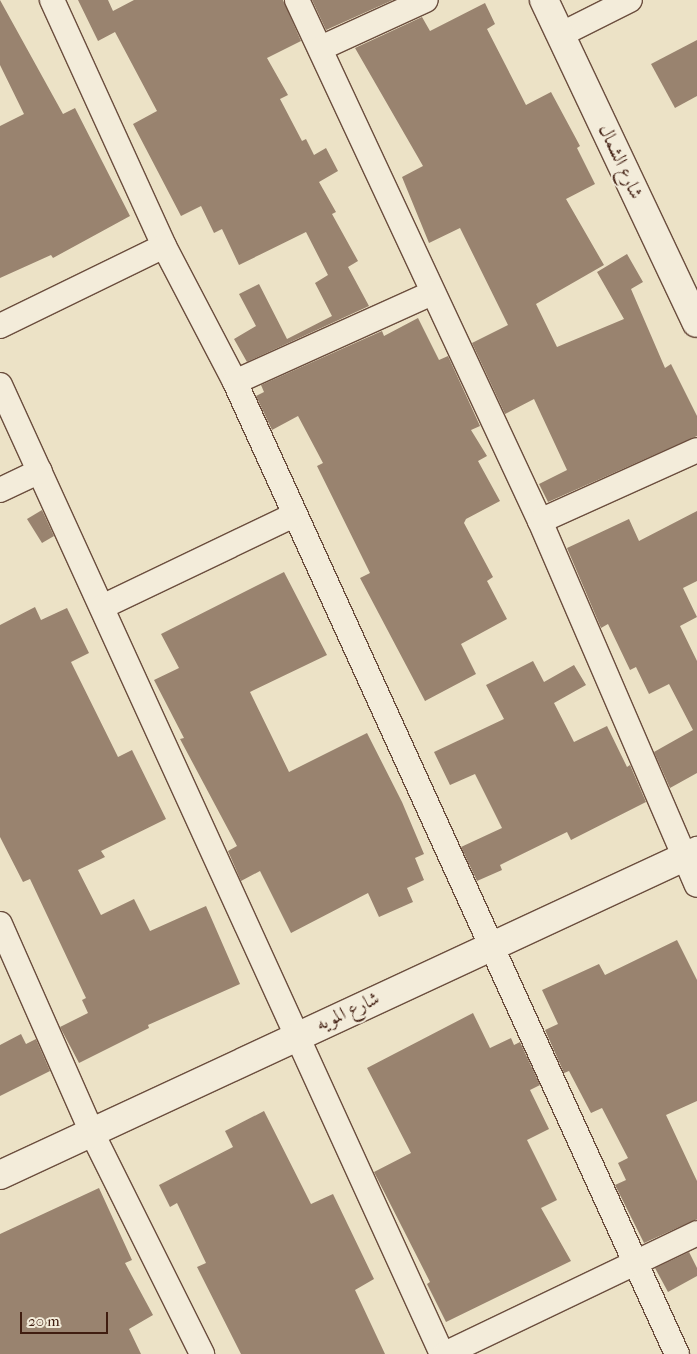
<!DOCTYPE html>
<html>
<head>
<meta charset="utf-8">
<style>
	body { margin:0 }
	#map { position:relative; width:697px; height:1354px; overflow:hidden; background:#ece2c6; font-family:"IM FELL French Canon",Amiri,serif }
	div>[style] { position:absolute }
	.building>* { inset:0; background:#99836f }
	.roads { filter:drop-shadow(1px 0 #6b4e3e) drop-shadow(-1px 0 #6b4e3e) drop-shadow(0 1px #6b4e3e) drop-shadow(0 -1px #6b4e3e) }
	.minor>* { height:24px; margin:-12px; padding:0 12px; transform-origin:12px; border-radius:12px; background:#f3ecda }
	.tertiary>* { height:28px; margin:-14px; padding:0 14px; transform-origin:14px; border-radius:14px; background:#f3ecda }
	span { translate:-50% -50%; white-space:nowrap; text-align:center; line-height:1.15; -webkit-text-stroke:4px #f3ecda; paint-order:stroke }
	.street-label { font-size:19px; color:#401d10 }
	.scale { position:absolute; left:20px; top:1312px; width:88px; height:22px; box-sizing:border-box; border:2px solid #401d10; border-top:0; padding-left:6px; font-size:15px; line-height:18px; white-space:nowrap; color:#401d10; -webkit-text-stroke:4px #f3ecda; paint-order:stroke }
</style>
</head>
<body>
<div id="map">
	<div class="building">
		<i style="clip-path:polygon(0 0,63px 114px,75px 108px,130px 216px,53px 258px,51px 255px,0 278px,0 126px,24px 114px,0 65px)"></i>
		<i style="clip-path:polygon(78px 0,108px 0,113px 11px,134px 0,283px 0,301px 41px,267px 58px,288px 95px,280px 99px,302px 141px,306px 139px,314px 155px,326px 148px,338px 171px,319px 182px,336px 212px,332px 214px,358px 261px,348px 267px,369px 306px,247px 362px,234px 339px,256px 326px,239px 294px,259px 284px,287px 339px,332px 316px,315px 283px,328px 275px,306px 232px,239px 265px,222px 229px,214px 233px,201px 206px,181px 216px,133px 124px,157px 111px,115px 32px,98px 41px)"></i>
		<i style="clip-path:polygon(312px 0,393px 0,326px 30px)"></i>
		<i style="clip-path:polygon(485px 3px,495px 24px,487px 29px,526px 105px,551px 92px,580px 146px,577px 148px,595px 184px,566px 199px,604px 265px,536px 304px,557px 347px,624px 319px,597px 272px,627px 254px,643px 282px,631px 289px,665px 368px,671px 364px,697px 416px,697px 436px,548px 502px,539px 484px,567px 470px,534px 399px,505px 414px,472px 343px,508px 325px,460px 228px,429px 243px,402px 177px,423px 166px,355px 48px,422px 17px,430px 31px)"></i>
		<i style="clip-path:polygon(697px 40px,697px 96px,675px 108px,651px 64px)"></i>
		<i style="clip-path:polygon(418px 318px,439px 360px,448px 356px,480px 426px,471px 430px,487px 456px,478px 461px,500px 501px,466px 519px,464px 523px,493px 577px,487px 581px,507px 619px,461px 644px,476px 674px,425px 701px,360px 578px,370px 573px,317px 466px,323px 463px,298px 416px,272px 430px,256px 396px,264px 392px,261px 385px,382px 331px,384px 336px)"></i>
		<i style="clip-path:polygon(42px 510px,54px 536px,42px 543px,27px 519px)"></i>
		<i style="clip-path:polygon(697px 511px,697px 581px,683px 588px,697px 617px,680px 626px,697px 661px,697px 773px,670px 788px,654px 752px,693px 730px,669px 684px,649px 694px,636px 667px,630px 670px,608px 624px,601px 628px,567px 548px,629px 519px,639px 541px)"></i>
		<i style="clip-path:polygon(284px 572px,327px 655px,250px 692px,272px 737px,289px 772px,367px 733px,402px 802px,424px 854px,415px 858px,424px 880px,407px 888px,413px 902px,379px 917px,368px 893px,291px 933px,260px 871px,241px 881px,228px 851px,237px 846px,180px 739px,184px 738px,154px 680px,179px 668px,161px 634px)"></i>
		<i style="clip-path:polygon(35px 607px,41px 620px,67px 608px,89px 653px,71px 662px,118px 757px,132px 750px,166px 819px,101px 851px,105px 857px,78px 870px,101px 915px,134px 899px,150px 931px,206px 906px,240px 984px,148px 1025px,149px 1028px,79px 1063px,60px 1027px,88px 1013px,82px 1000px,86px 998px,30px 879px,23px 882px,0 837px,0 625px)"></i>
		<i style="clip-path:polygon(533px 661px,544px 682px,574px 665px,586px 685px,554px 703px,574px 742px,607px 726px,627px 767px,630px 765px,646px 802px,571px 840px,567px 832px,500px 865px,502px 870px,477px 881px,461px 847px,502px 828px,475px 774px,450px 785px,434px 752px,504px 719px,486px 685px)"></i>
		<i style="clip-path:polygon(677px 940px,697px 980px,697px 1101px,666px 1115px,697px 1181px,697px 1219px,644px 1243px,615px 1185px,626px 1180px,618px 1163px,628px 1158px,602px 1108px,591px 1113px,569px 1071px,564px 1073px,545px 1030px,558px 1024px,542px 990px,599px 964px,605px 975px)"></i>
		<i style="clip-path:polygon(473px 1013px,490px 1048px,511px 1038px,514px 1045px,520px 1042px,540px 1085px,530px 1090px,549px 1129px,527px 1140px,557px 1200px,541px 1208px,571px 1261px,446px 1322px,427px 1284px,430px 1282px,374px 1172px,411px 1153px,367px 1068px)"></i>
		<i style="clip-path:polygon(21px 1034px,26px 1044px,36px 1039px,50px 1071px,0 1096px,0 1045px)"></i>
		<i style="clip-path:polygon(264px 1111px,311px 1204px,333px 1194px,374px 1279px,355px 1290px,385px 1354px,241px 1354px,197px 1267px,206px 1263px,177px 1203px,170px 1207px,159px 1185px,233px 1147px,225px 1131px)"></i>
		<i style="clip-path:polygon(99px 1188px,132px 1260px,125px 1263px,153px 1315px,129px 1329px,141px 1354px,0 1354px,0 1234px)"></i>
		<i style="clip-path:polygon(689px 1252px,697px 1268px,697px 1276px,668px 1292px,655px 1268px)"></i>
	</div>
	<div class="roads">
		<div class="minor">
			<i style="left:52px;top:0;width:270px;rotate:65.5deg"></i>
			<i style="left:164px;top:246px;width:153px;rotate:62.4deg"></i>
			<i style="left:235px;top:382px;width:1068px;rotate:65.55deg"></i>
			<i style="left:297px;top:0;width:575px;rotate:65deg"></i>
			<i style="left:540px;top:521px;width:396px;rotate:66.7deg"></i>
			<i style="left:560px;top:35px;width:78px;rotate:-26.6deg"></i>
			<i style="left:321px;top:48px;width:115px;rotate:-24.6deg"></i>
			<i style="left:0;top:326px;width:182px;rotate:-26deg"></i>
			<i style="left:235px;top:382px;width:216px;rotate:-24.3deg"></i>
			<i style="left:0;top:385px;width:1065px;rotate:65.48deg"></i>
			<i style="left:0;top:490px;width:44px;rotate:-25.4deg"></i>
			<i style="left:540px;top:521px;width:172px;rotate:-24.3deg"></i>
			<i style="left:102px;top:607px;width:213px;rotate:-25.6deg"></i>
			<i style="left:0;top:924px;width:228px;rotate:66.2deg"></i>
			<i style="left:92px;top:1133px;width:247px;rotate:63.5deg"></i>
			<i style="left:445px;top:1354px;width:280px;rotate:-25.6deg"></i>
		</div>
		<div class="tertiary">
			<i style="left:544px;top:0;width:357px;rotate:64.7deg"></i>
			<i style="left:0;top:1175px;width:769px;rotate:-24.93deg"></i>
		</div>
	</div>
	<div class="street-label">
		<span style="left:620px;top:162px;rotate:65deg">شارع الشمال</span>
		<span style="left:348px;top:1012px;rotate:-25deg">شارع المويه</span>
	</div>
	<div class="scale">20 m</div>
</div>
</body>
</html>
